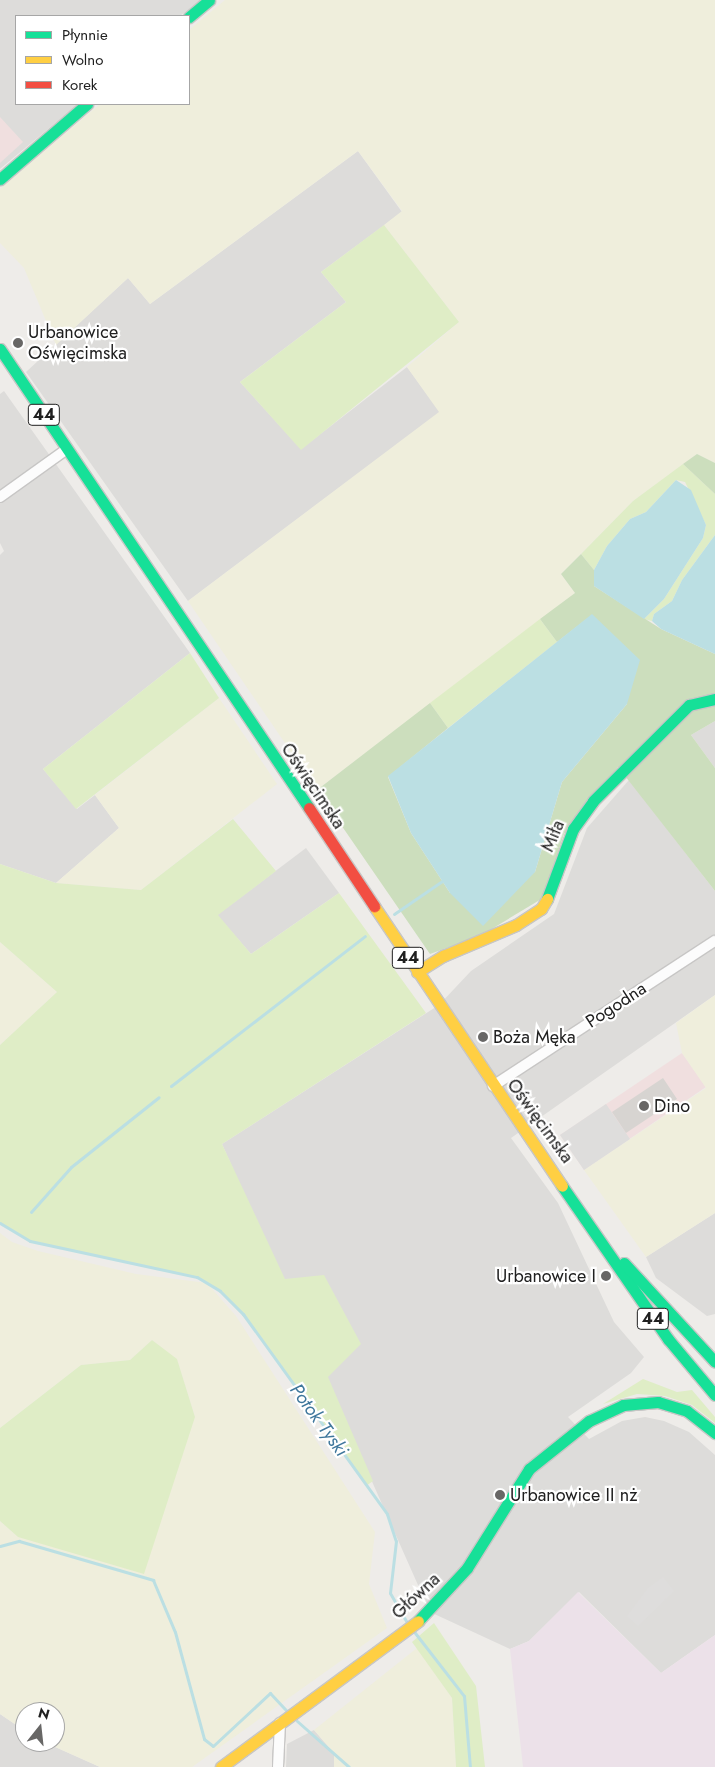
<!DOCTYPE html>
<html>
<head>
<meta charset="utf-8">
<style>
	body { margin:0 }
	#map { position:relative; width:715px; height:1767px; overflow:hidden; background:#eeece9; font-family:Jost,sans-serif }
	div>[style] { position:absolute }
	.residential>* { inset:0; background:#dddcda }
	.commercial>* { inset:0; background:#f0dfdf }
	.industrial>* { inset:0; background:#ece1e9 }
	.farmland>* { inset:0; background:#efeedc }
	.grass>* { inset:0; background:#dfedc6 }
	.forest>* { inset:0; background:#ccdebd }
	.parking>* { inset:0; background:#dedddc }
	.water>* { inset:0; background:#bbdfe3 }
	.stream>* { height:3px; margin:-1.5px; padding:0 1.5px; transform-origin:1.5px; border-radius:1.5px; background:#bbdfe3 }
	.building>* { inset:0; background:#d7d4d1 }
	.roads { filter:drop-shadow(1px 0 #c7c6c5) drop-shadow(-1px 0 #c7c6c5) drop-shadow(0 1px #c7c6c5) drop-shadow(0 -1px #c7c6c5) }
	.street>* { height:10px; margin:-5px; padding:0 5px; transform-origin:5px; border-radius:5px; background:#fcfcfc }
	.fast>* { height:11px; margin:-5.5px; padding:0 5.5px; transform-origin:5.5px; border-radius:5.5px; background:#16e098 }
	.slow>* { height:11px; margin:-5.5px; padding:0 5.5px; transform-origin:5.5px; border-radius:5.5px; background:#ffcf43 }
	.jam>* { height:11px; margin:-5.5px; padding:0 5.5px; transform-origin:5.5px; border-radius:5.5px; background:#f24e42 }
	.dots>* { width:14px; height:14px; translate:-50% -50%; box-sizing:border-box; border:2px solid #fff; border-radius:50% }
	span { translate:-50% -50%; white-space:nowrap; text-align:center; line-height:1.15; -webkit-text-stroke:4.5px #fff; paint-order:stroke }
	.shield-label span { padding:1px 4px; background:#fff; border:1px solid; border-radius:4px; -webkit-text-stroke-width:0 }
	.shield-label { font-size:16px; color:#202020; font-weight:700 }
	.poi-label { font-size:18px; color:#202020 }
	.left { translate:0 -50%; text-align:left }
	.right { translate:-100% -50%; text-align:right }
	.street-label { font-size:18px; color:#202020 }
	.water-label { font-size:19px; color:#3f779c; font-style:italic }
	.legend { position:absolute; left:15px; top:15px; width:175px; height:90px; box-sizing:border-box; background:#fff; border:1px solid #a6a6a6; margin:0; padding:6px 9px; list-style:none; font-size:15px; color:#202020 }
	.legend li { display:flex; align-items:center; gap:10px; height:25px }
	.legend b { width:25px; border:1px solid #a6a6a6 }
	.north { position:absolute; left:15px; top:1702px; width:50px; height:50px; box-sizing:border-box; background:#fff; border:1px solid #a6a6a6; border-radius:50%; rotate:16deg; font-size:14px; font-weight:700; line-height:20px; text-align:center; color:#202020 }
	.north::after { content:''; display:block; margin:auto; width:18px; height:22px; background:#686766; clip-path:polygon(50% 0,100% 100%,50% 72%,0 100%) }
</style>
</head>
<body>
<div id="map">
	<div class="residential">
		<i style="clip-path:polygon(0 0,209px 0,195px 4px,180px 16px,16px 16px,16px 104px,78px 104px,0 169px)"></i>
		<i style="clip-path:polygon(358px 151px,402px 212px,321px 272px,346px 302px,240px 382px,301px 449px,407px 367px,440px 412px,188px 601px,26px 372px,128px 278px,150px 304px)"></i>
		<i style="clip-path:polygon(4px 391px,190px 653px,43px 769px,77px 809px,95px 795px,119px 828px,56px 883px,0 864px,0 555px,4px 551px,0 543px,0 394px)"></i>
		<i style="clip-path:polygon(715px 721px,715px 768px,691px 735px)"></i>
		<i style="clip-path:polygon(629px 780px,715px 891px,715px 995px,511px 1138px,558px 1203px,614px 1322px,644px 1357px,631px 1373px,568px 1417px,589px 1439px,622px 1421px,645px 1417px,664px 1421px,689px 1432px,715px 1455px,715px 1635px,661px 1673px,579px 1592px,529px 1641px,510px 1649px,430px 1612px,222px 1144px,439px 1005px,471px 971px,554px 914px,587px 828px)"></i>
		<i style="clip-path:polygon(306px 848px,339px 893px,251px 954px,217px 915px)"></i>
		<i style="clip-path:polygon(715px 1213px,715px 1314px,707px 1316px,656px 1278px,646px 1257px)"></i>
		<i style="clip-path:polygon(0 1714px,25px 1731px,25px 1742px,44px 1742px,100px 1767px,0 1767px)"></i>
		<i style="clip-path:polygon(314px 1730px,334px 1753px,334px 1767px,286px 1767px,287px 1744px)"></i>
	</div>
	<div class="commercial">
		<i style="clip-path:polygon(0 117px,23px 142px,0 163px)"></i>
		<i style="clip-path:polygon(682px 1053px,706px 1087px,584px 1170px,560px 1135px)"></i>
	</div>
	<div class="industrial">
		<i style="clip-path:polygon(578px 1592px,661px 1673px,715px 1635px,715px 1767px,523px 1767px,510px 1649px,529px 1641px)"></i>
	</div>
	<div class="farmland">
		<i style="clip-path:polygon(225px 0,715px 0,715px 463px,697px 454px,633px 501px,561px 574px,575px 593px,317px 790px,188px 601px,439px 412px,407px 367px,459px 322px,384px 225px,402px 211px,358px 151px,150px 304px,128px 278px,56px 345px,24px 268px,0 243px,0 189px,100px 104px,189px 104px,189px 30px)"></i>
		<i style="clip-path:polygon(219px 698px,277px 784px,141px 890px,56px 883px,119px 828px,95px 795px)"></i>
		<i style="clip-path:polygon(0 942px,57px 992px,0 1045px)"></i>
		<i style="clip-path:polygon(715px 995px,715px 1213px,646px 1257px,584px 1170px,706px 1088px,682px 1053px,676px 1023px)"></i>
		<i style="clip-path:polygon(0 1233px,12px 1242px,38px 1251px,136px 1274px,207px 1283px,236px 1316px,375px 1532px,369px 1584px,387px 1628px,192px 1767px,100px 1767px,44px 1742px,55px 1742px,55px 1712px,25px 1712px,25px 1731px,0 1714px,0 1521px,18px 1537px,195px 1417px,177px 1360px,152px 1340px,130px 1360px,81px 1365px,0 1428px)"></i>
		<i style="clip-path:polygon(417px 1648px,452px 1698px,456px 1767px,334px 1767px,334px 1753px,314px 1730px)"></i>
	</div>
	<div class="grass">
		<i style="clip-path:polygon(384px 225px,459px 322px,301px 450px,240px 382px,346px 302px,321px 272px)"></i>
		<i style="clip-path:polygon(683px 464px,715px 494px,715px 535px,682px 580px,672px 601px,654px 614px,652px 621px,644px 619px,664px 599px,703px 538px,706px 525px,685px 482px,676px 480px,646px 512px,630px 519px,607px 546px,594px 570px,581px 554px,633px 501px)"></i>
		<i style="clip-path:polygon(540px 619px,557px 642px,448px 728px,430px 703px)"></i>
		<i style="clip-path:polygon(190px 653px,219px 698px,76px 809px,43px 769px)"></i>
		<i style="clip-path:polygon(233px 819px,276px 871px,218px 915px,251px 954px,339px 893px,426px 1013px,222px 1144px,285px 1279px,324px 1275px,361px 1344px,328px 1377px,373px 1481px,366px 1486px,243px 1314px,220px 1291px,197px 1277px,30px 1241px,0 1223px,0 1045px,57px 992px,0 942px,0 864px,56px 883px,141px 890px)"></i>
		<i style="clip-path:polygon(152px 1340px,177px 1359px,195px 1417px,144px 1574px,18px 1537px,0 1521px,0 1428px,81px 1365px,130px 1360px)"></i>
		<i style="clip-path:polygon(643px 1379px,677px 1392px,692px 1390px,715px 1417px,715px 1423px,692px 1405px,665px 1396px,637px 1394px,603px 1404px)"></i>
		<i style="clip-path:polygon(434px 1623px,476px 1686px,485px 1767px,456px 1767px,452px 1698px,412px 1642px)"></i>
	</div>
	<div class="forest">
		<i style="clip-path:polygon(697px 454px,715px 463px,715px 494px,683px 464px)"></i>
		<i style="clip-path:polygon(581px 554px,594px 570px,594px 586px,661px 629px,715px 654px,715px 721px,691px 735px,715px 768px,715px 891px,618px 767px,564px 834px,543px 898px,480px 936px,430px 954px,317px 790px,430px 703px,448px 728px,388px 777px,411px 833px,450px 893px,535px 872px,562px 782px,627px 704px,592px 615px,557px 642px,540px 619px,575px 593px,561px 574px)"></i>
	</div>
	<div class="parking">
		<i style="clip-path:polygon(606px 1104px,630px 1139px,584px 1170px,560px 1135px)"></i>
		<i style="clip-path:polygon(663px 1577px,674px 1591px,638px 1626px,627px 1616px,648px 1588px)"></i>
	</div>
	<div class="water">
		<i style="clip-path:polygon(676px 480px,691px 490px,706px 525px,703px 538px,664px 599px,644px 619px,594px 586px,594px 570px,607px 546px,630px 519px,646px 512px)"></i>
		<i style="clip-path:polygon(715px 535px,715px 654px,661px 629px,652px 621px,654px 614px,672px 601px,682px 580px)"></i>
		<i style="clip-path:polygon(592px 614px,640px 660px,627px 704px,562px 782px,535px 872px,483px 926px,450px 893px,411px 833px,388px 776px)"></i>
	</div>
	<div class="stream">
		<i style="left:394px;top:914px;width:58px;rotate:-34.5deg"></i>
		<i style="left:171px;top:1086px;width:245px;rotate:-37.7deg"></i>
		<i style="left:31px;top:1212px;width:60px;rotate:-48.4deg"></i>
		<i style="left:71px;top:1167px;width:112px;rotate:-38.5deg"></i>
		<i style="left:0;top:1223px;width:35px;rotate:31deg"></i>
		<i style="left:30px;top:1241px;width:171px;rotate:12.2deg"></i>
		<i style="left:197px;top:1277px;width:27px;rotate:31deg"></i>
		<i style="left:220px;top:1291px;width:33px;rotate:45deg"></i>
		<i style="left:243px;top:1314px;width:246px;rotate:54.2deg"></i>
		<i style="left:387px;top:1514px;width:28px;rotate:72deg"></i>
		<i style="left:396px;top:1541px;width:52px;rotate:96.6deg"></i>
		<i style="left:390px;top:1593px;width:36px;rotate:60deg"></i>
		<i style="left:0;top:1546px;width:20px;rotate:-15deg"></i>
		<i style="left:19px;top:1541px;width:140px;rotate:16.2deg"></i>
		<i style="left:153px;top:1580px;width:56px;rotate:67.1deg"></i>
		<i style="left:175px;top:1632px;width:111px;rotate:74.8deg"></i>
		<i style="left:204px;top:1739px;width:11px;rotate:38deg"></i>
		<i style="left:213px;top:1746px;width:78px;rotate:-42.9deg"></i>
		<i style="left:270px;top:1693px;width:26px;rotate:47deg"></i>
		<i style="left:412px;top:1629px;width:85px;rotate:52.2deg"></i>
		<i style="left:464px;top:1696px;width:71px;rotate:85.2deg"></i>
		<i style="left:297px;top:1721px;width:69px;rotate:41.5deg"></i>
	</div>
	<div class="building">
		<i style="clip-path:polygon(663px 1078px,677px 1099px,626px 1133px,612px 1112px)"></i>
	</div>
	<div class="roads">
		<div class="street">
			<i style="left:0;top:497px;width:82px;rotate:-35.6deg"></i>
			<i style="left:493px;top:1086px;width:265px;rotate:-33.2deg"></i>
			<i style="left:278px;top:1767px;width:44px;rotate:-87.4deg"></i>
		</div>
		<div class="fast">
			<i style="left:189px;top:17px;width:26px;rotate:-40deg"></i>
			<i style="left:0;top:179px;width:115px;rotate:-40.8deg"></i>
			<i style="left:0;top:349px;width:553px;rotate:56.05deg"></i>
			<i style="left:547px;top:899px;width:75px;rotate:-69.6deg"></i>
			<i style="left:573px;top:829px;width:34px;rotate:-54deg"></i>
			<i style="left:593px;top:801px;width:136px;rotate:-45deg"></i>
			<i style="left:689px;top:705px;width:27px;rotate:-13deg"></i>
			<i style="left:562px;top:1186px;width:186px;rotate:55.3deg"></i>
			<i style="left:668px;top:1339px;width:73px;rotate:50deg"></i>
			<i style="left:624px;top:1263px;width:134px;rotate:47.4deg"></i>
			<i style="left:418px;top:1621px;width:72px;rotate:-47.2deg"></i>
			<i style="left:467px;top:1568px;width:117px;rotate:-57.9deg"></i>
			<i style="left:529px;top:1469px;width:77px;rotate:-38.7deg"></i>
			<i style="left:589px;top:1421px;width:38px;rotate:-25deg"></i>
			<i style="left:623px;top:1405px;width:35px;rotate:-5deg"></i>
			<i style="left:658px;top:1402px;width:30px;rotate:17deg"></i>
			<i style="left:687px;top:1411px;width:36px;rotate:38deg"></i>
		</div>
		<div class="slow">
			<i style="left:374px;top:906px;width:337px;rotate:56.1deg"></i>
			<i style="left:417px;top:972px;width:31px;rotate:-32deg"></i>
			<i style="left:443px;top:956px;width:79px;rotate:-23deg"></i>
			<i style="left:516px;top:925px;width:30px;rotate:-33deg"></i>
			<i style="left:541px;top:909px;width:12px;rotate:-59deg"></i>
			<i style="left:221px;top:1767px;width:245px;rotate:-36.5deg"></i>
		</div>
		<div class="jam">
			<i style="left:309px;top:808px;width:118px;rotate:56.4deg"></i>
		</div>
	</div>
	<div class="dots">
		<i style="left:18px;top:343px;background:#686766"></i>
		<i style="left:483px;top:1037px;background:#686766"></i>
		<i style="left:644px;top:1106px;background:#686766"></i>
		<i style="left:606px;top:1276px;background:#686766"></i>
		<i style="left:500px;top:1495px;background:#686766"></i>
	</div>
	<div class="shield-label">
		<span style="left:44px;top:415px">44</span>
		<span style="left:408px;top:958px">44</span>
		<span style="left:653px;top:1319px">44</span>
	</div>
	<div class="poi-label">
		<span class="left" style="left:28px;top:343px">Urbanowice<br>Oświęcimska</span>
		<span class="left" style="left:493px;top:1037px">Boża Męka</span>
		<span class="left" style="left:654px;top:1106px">Dino</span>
		<span class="right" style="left:596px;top:1276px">Urbanowice I</span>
		<span class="left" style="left:510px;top:1495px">Urbanowice II nż</span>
	</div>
	<div class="street-label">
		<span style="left:313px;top:786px;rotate:56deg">Oświęcimska</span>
		<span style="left:553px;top:836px;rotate:-67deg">Miła</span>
		<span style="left:616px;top:1005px;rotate:-33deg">Pogodna</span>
		<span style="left:540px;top:1121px;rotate:54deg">Oświęcimska</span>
		<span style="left:416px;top:1596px;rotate:-43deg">Główna</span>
	</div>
	<div class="water-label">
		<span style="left:319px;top:1420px;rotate:54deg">Potok Tyski</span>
	</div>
	<ul class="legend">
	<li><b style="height:6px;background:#16e098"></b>Płynnie</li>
	<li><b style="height:6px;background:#ffcf43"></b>Wolno</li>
	<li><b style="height:6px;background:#f24e42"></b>Korek</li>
	</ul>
	<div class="north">N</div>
</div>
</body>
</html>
